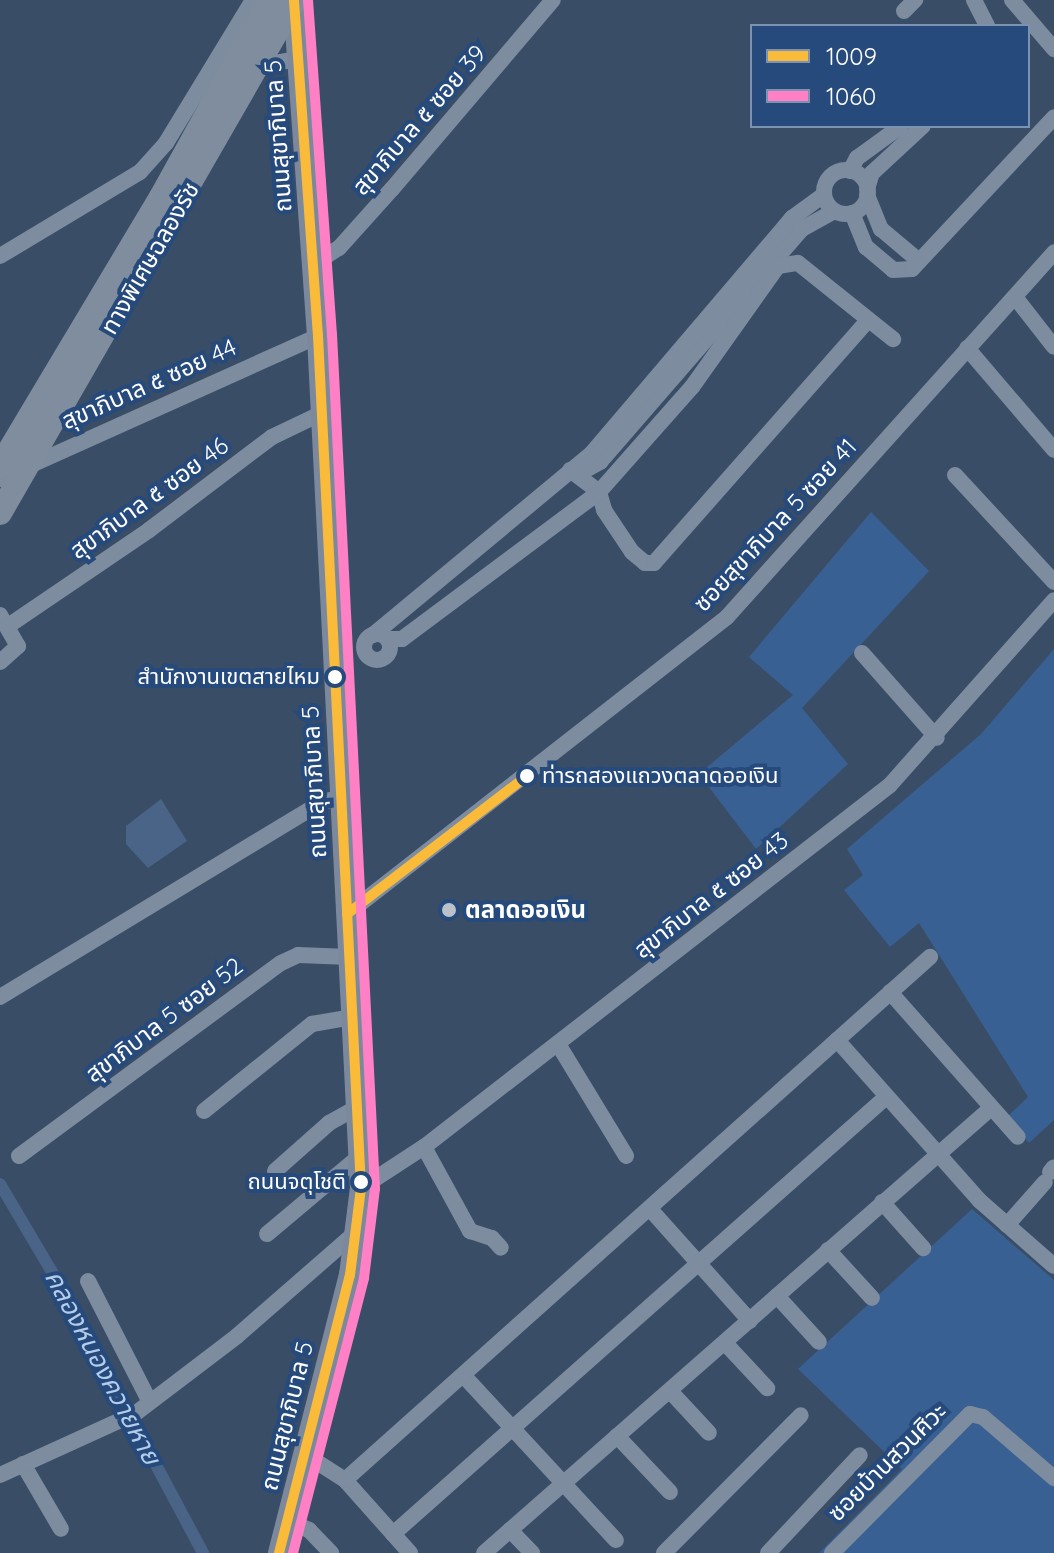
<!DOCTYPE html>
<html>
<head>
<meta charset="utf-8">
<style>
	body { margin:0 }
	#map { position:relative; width:1054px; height:1553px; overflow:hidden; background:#394d67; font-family:Quicksand,"Noto Sans Thai",sans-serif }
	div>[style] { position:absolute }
	.green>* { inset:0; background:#396092 }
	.water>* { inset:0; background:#4a6487 }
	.canal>* { height:12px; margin:-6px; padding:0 6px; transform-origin:6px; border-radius:6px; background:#4a6487 }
	.minor>* { height:16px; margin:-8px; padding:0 8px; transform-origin:8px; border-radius:8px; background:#7d8c9e }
	.minor>.ring { margin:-8px; padding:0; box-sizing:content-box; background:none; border:16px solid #7d8c9e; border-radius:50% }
	.major>* { height:22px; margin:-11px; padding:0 11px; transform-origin:11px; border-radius:11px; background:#7c899d }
	.highway-bridge>* { height:24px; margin:-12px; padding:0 12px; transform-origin:12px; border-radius:12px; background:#7f8d9e }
	.bus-1>* { height:10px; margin:-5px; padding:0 5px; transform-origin:5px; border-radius:5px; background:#fbbb3a }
	.bus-2>* { height:10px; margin:-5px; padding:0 5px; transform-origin:5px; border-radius:5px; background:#ff80c5 }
	.dots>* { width:22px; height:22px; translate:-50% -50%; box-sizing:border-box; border:4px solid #254a7b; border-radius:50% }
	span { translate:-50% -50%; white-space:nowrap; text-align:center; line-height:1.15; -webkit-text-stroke:8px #254a7b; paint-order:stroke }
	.bus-label { font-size:22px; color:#fff }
	.right { translate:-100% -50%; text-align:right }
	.left { translate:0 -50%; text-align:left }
	.street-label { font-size:24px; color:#fff }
	.poi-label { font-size:24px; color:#fff; font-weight:700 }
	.water-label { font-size:26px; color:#b5cdec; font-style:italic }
	.legend { position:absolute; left:750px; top:24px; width:280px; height:104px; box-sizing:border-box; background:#254a7b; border:2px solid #7c92b0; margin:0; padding:10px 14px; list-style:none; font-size:24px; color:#fff }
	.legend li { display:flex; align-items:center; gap:16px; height:40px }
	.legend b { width:40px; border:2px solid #7c92b0 }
</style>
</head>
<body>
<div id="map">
	<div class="green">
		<i style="clip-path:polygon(871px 512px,929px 571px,802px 708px,848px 764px,756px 849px,699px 774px,793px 695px,749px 657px)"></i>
		<i style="clip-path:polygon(1054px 649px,1054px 1120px,1029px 1143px,1007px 1117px,1028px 1097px,919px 923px,890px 947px,844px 890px,863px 875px,847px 849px,981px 734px)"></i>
		<i style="clip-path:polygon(972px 1209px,1054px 1280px,1054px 1553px,819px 1553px,902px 1469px,798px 1369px)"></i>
	</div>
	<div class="water">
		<i style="clip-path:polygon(161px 799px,187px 841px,148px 868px,126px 844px,126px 826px)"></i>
	</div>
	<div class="canal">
		<i style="left:0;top:1184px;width:120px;rotate:59.4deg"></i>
		<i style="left:61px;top:1287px;width:302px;rotate:61.9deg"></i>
	</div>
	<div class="minor">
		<i style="left:974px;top:0;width:29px;rotate:63deg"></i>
		<i style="left:1012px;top:0;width:65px;rotate:49.4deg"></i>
		<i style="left:904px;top:11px;width:16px;rotate:-45deg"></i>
		<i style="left:254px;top:67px;width:44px;rotate:-10.5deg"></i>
		<i class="ring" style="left:824px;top:170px;width:28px;height:28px"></i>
		<i style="left:850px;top:171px;width:15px;rotate:-62deg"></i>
		<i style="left:857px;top:158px;width:54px;rotate:-36deg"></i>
		<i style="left:867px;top:189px;width:17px;rotate:-73deg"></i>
		<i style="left:872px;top:173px;width:69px;rotate:-42.7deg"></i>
		<i style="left:867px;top:195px;width:37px;rotate:68deg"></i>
		<i style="left:881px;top:229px;width:50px;rotate:40.1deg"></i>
		<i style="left:852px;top:213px;width:37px;rotate:68deg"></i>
		<i style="left:866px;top:247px;width:35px;rotate:40deg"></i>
		<i style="left:893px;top:270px;width:19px;rotate:-3deg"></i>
		<i style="left:912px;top:269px;width:208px;rotate:-46.9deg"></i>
		<i style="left:0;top:256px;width:163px;rotate:-31deg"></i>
		<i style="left:140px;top:172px;width:39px;rotate:-48deg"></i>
		<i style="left:166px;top:143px;width:167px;rotate:-58.7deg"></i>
		<i style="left:314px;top:264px;width:30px;rotate:-33deg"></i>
		<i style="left:339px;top:248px;width:79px;rotate:-48.1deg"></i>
		<i style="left:392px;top:189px;width:248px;rotate:-49.6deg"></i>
		<i style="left:1015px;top:297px;width:63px;rotate:52deg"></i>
		<i style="left:967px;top:348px;width:134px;rotate:49.5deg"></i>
		<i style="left:570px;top:470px;width:36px;rotate:37deg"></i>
		<i style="left:599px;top:492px;width:19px;rotate:74deg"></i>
		<i style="left:604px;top:510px;width:50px;rotate:56.3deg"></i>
		<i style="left:632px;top:552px;width:17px;rotate:40deg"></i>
		<i style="left:645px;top:563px;width:9px"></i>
		<i style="left:654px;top:563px;width:324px;rotate:-48.6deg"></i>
		<i style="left:582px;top:472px;width:21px;rotate:-29deg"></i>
		<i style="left:600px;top:462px;width:308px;rotate:-49.1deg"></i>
		<i style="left:802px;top:229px;width:37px;rotate:-29deg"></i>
		<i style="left:955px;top:475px;width:146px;rotate:47.2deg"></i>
		<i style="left:0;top:479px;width:349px;rotate:-24.2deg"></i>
		<i style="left:0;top:615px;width:36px;rotate:60deg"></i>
		<i style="left:18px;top:646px;width:24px;rotate:138deg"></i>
		<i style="left:8px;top:626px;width:171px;rotate:-34.2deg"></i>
		<i style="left:149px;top:530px;width:154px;rotate:-37.1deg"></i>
		<i style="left:272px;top:437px;width:53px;rotate:-25.6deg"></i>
		<i class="ring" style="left:364px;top:634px;width:10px;height:10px"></i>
		<i style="left:373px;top:635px;width:285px;rotate:-39.7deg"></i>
		<i style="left:592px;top:453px;width:309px;rotate:-49.6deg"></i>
		<i style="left:792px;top:218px;width:39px;rotate:-36deg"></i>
		<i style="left:388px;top:639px;width:14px"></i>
		<i style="left:402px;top:639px;width:246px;rotate:-36.7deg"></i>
		<i style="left:599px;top:492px;width:140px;rotate:-48.5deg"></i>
		<i style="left:692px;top:387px;width:148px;rotate:-54.6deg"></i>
		<i style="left:778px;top:266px;width:20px;rotate:-9deg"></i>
		<i style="left:798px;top:263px;width:122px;rotate:38.7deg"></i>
		<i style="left:862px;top:653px;width:113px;rotate:48.6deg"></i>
		<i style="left:347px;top:914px;width:482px;rotate:-38deg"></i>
		<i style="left:727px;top:617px;width:490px;rotate:-48.1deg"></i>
		<i style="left:890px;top:992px;width:193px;rotate:48.6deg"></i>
		<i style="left:0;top:997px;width:374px;rotate:-31.2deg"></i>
		<i style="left:320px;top:803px;width:22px;rotate:-16deg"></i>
		<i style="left:837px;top:1040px;width:215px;rotate:48.4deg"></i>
		<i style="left:980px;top:1201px;width:98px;rotate:41.3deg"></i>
		<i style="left:558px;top:1044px;width:131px;rotate:58.7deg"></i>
		<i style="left:204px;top:1111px;width:139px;rotate:-38.9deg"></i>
		<i style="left:312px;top:1024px;width:42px;rotate:-9.7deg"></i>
		<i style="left:424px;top:1147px;width:96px;rotate:61.3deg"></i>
		<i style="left:470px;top:1231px;width:23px;rotate:18deg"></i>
		<i style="left:492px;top:1238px;width:13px;rotate:48deg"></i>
		<i style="left:19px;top:1156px;width:325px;rotate:-36.4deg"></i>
		<i style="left:281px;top:963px;width:19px;rotate:-25deg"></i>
		<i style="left:298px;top:955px;width:51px;rotate:2.2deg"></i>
		<i style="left:275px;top:1171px;width:72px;rotate:-41.6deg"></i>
		<i style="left:329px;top:1123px;width:33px;rotate:-29deg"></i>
		<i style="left:1050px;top:1172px;width:6px;rotate:-51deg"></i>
		<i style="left:361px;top:1188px;width:75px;rotate:-33.1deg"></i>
		<i style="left:424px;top:1147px;width:590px;rotate:-37.84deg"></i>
		<i style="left:890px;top:785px;width:247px;rotate:-48.4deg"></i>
		<i style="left:882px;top:1202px;width:62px;rotate:48.3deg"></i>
		<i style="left:650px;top:1209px;width:150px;rotate:48.2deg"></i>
		<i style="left:1007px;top:1225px;width:57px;rotate:-48.5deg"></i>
		<i style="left:267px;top:1234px;width:123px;rotate:-40deg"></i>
		<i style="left:828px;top:1250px;width:65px;rotate:47.5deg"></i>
		<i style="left:88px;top:1281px;width:134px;rotate:62.9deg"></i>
		<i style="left:777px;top:1296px;width:62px;rotate:47.6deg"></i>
		<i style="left:725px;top:1343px;width:62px;rotate:47deg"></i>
		<i style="left:463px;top:1375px;width:225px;rotate:47.2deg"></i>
		<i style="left:670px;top:1391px;width:57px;rotate:47.1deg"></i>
		<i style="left:617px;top:1436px;width:77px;rotate:46.6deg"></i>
		<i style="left:306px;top:1455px;width:46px;rotate:32.7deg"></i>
		<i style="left:345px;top:1480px;width:98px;rotate:48.3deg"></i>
		<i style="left:23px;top:1464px;width:75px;rotate:59.7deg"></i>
		<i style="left:0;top:1475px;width:149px;rotate:-24.5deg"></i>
		<i style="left:136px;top:1413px;width:127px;rotate:-37.3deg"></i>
		<i style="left:237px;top:1336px;width:157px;rotate:-41.1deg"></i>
		<i style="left:345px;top:1480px;width:785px;rotate:-41.8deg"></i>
		<i style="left:287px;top:1521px;width:24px;rotate:22deg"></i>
		<i style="left:309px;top:1530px;width:32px;rotate:46deg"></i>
		<i style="left:510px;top:1530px;width:32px;rotate:46deg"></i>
		<i style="left:393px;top:1534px;width:659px;rotate:-41.55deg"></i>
		<i style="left:484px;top:1553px;width:675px;rotate:-41.27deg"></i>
		<i style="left:664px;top:1553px;width:194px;rotate:-45.2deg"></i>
		<i style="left:768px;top:1553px;width:134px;rotate:-46.8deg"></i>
		<i style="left:832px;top:1553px;width:196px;rotate:-45.2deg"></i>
		<i style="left:970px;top:1414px;width:13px;rotate:13deg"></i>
		<i style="left:983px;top:1417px;width:94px;rotate:40.7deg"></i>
	</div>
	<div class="major">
		<i style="left:279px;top:1553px;width:287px;rotate:-75.7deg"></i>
		<i style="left:350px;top:1275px;width:88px;rotate:-82.8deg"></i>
		<i style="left:361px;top:1188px;width:853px;rotate:-92.89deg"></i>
		<i style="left:318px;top:336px;width:337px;rotate:-94.1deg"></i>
	</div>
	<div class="highway-bridge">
		<i style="left:0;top:466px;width:313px;rotate:-59.1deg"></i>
		<i style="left:161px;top:197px;width:225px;rotate:-61deg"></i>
		<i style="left:0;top:513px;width:592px;rotate:-60.1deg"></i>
	</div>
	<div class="bus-1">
		<i style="left:347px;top:914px;width:227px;rotate:-37.5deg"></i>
		<i style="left:279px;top:1553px;width:287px;rotate:-75.7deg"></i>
		<i style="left:350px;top:1275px;width:88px;rotate:-82.8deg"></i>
		<i style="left:361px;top:1188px;width:853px;rotate:-92.89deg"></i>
		<i style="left:318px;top:336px;width:337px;rotate:-94.1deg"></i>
	</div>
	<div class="bus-2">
		<i style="left:293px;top:1553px;width:284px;rotate:-75.5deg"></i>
		<i style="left:364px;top:1278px;width:90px;rotate:-83deg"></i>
		<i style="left:375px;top:1189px;width:855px;rotate:-92.88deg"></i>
		<i style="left:332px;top:335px;width:336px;rotate:-94.1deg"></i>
	</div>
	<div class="dots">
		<i style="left:335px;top:677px;background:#fff"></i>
		<i style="left:527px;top:776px;background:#fff"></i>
		<i style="left:449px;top:910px;background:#bac1ca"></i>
		<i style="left:361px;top:1182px;background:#fff"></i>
	</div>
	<div class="bus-label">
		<span class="right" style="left:320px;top:677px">สำนักงานเขตสายไหม</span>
		<span class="left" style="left:542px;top:776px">ท่ารถสองแถวงตลาดออเงิน</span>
		<span class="right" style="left:346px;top:1182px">ถนนจตุโชติ</span>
	</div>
	<div class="street-label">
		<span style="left:419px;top:120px;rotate:-49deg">สุขาภิบาล ๕ ซอย 39</span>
		<span style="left:278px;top:136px;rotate:-94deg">ถนนสุขาภิบาล 5</span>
		<span style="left:150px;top:258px;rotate:-60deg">ทางพิเศษฉลองรัช</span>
		<span style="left:149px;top:384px;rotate:-24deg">สุขาภิบาล ๕ ซอย 44</span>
		<span style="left:149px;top:498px;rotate:-36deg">สุขาภิบาล ๕ ซอย 46</span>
		<span style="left:775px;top:525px;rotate:-47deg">ซอยสุขาภิบาล 5 ซอย 41</span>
		<span style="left:314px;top:782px;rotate:-93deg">ถนนสุขาภิบาล 5</span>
		<span style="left:711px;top:895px;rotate:-38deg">สุขาภิบาล ๕ ซอย 43</span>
		<span style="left:164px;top:1020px;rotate:-37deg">สุขาภิบาล 5 ซอย 52</span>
		<span style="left:287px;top:1416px;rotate:-76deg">ถนนสุขาภิบาล 5</span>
		<span style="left:887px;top:1462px;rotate:-45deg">ซอยบ้านสวนศิวะ</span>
	</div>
	<div class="poi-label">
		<span class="left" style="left:465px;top:910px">ตลาดออเงิน</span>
	</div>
	<div class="water-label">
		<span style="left:103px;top:1367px;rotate:62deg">คลองหนองควายหาย</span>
	</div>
	<ul class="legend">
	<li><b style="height:10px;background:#fbbb3a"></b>1009</li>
	<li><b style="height:10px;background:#ff80c5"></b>1060</li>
	</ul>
</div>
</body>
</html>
